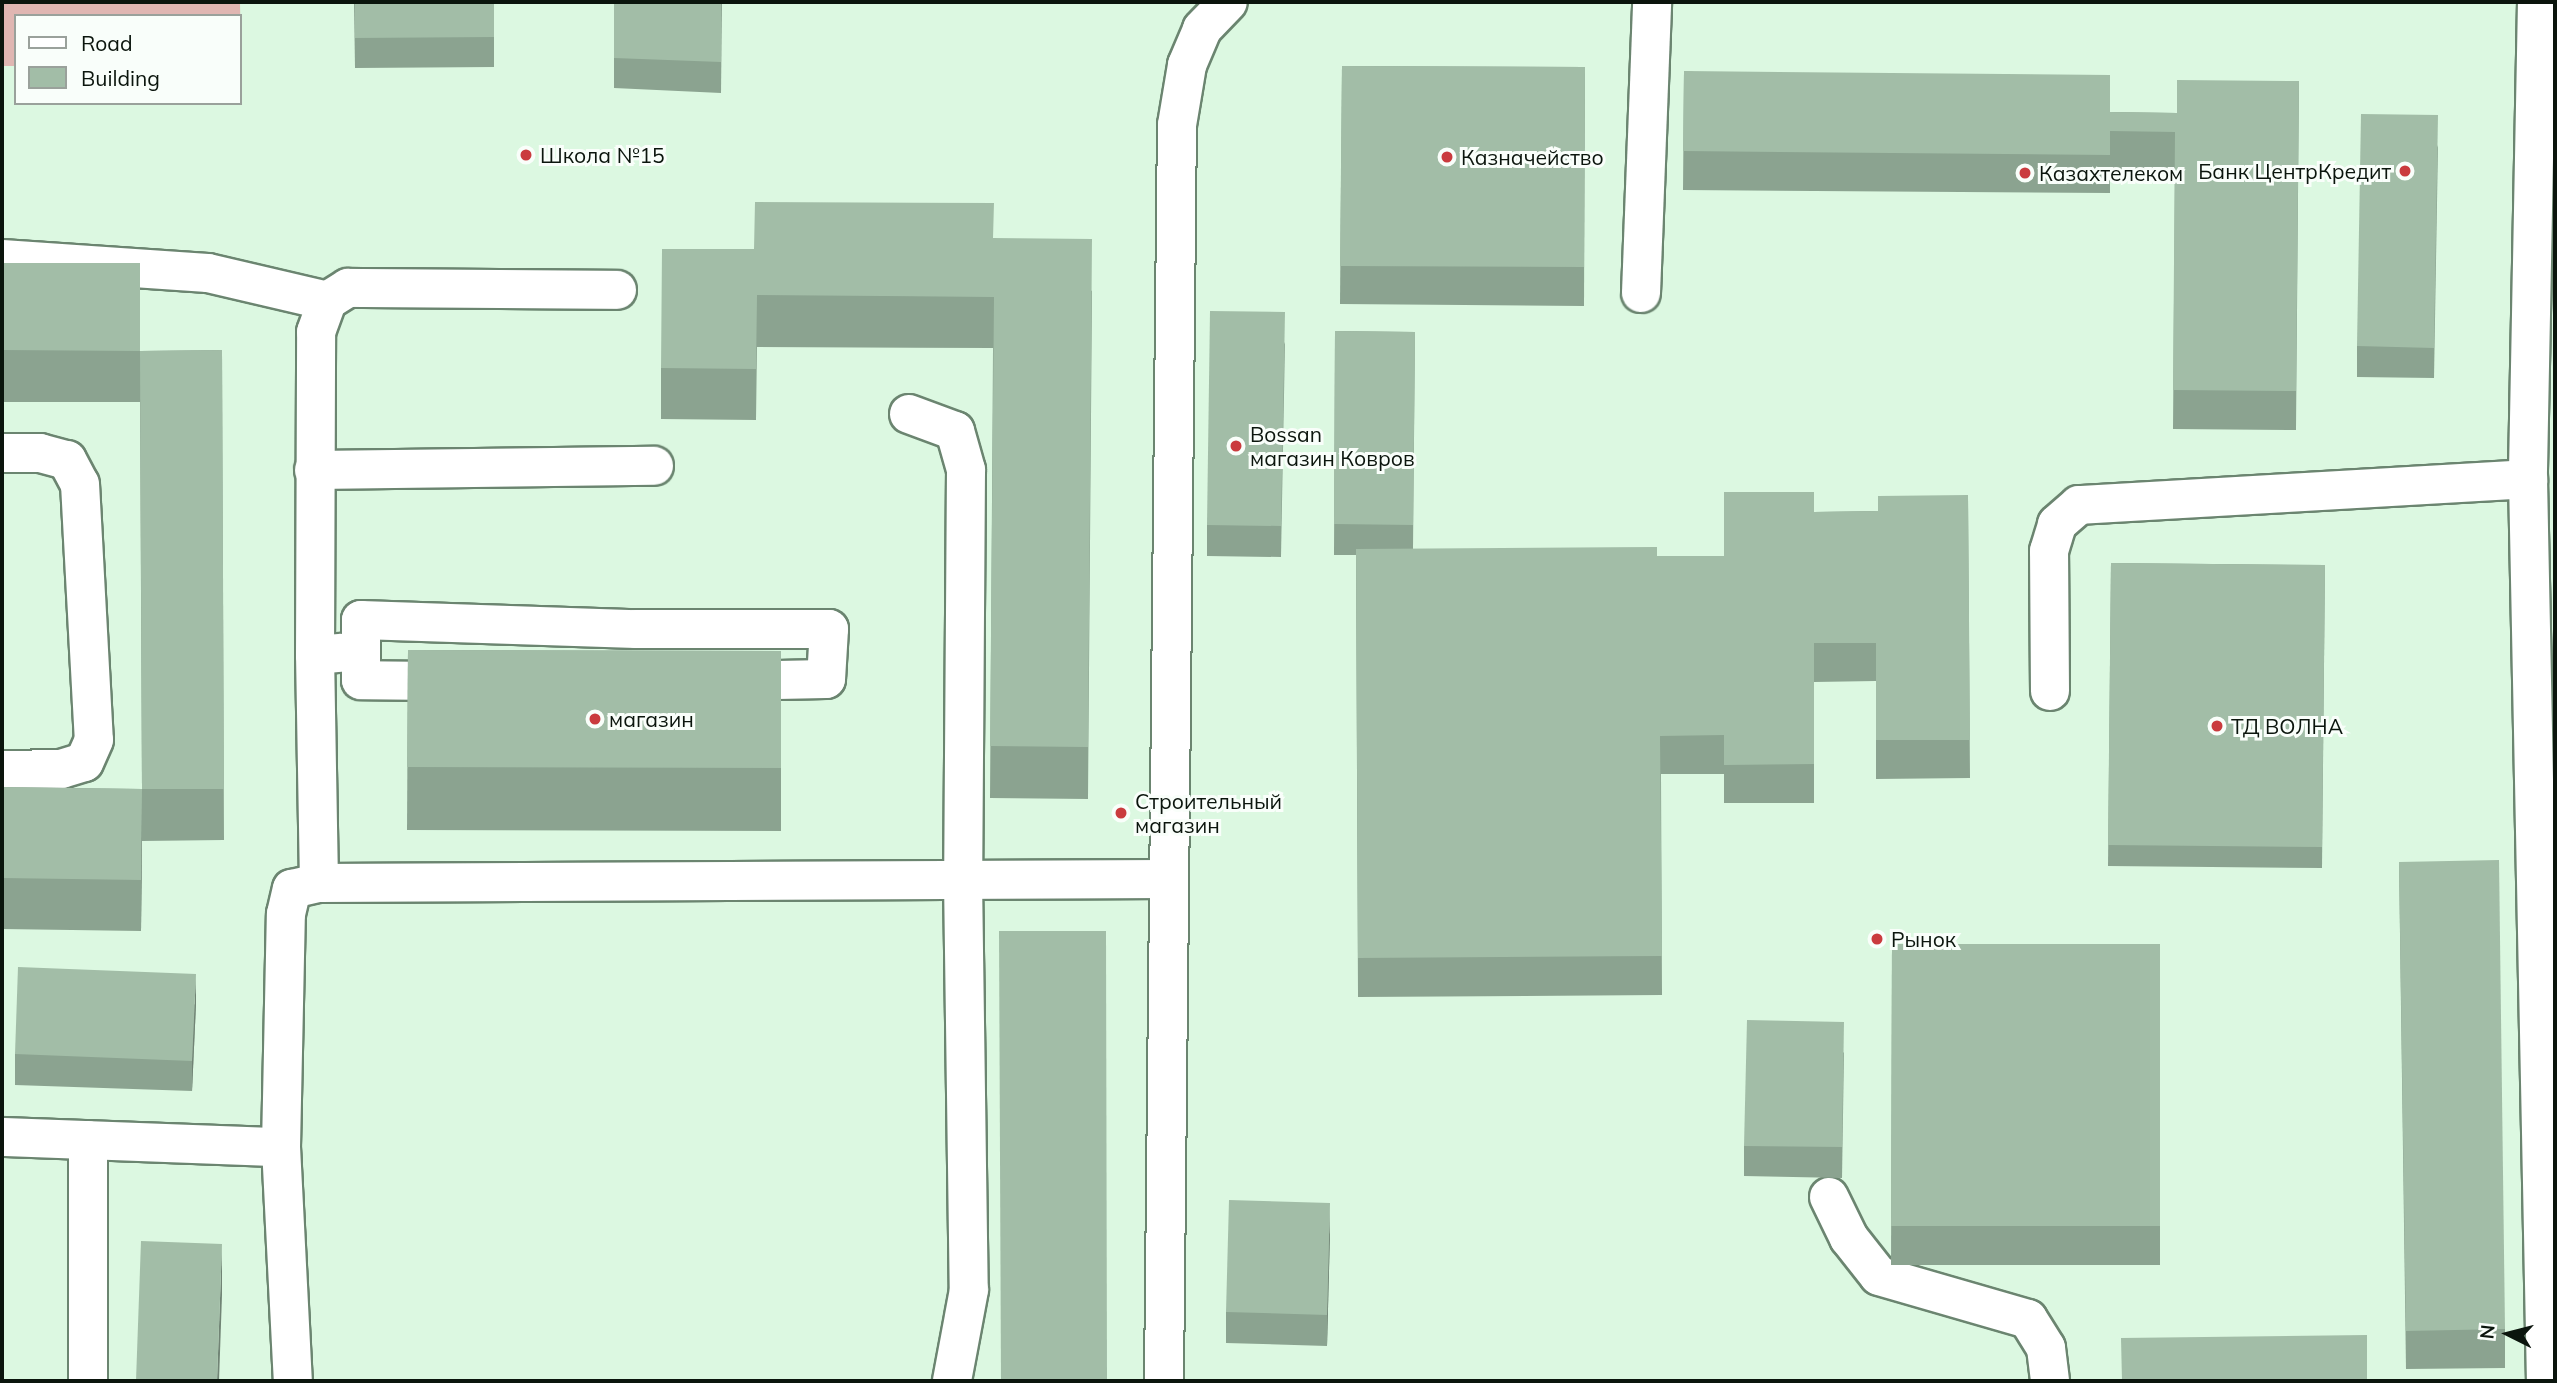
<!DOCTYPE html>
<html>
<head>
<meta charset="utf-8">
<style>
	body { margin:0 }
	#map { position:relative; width:2557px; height:1383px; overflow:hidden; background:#dcf8e1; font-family:Mulish,sans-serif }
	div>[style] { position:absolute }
	.green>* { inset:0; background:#e0b6b2 }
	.roads { filter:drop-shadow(2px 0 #6b8570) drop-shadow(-2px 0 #6b8570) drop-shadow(0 2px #6b8570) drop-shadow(0 -2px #6b8570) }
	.minor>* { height:38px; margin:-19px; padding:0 19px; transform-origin:19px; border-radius:19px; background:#fff }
	.wall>* { inset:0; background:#8ba390 }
	.shaded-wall>* { inset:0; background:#718475 }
	.building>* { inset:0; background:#a2bda7 }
	.dots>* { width:19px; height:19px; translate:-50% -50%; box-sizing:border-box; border:4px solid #f9fefa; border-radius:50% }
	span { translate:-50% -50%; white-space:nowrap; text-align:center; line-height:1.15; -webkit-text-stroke:6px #f9fefa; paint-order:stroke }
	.poi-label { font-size:21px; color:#0b150d }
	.left { translate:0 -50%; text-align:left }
	.right { translate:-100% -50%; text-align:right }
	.frame { position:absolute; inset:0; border:4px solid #0b150d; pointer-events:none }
	.legend { position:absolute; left:14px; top:14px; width:228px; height:91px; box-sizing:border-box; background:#f9fefa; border:2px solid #9aa19b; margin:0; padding:9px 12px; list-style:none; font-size:21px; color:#0b150d }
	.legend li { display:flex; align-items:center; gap:14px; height:35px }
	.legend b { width:35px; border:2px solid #9aa19b }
	.north { position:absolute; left:2473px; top:1299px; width:70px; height:70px; -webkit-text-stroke:5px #f9fefa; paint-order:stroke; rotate:276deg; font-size:19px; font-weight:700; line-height:28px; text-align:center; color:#0b150d }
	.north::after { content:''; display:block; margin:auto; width:24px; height:32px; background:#0b150d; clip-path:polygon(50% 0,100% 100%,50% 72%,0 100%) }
</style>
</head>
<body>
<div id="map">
	<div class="green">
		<i style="clip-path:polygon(2px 2px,240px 2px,241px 60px,240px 16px,16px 16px,16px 66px,2px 66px)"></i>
	</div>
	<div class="roads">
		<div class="minor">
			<i style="left:2537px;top:2px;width:477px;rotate:91.1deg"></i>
			<i style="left:2528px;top:479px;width:902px;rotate:88.86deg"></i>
			<i style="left:2px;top:259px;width:206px;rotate:3.9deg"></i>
			<i style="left:208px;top:273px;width:122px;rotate:13.2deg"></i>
			<i style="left:1641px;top:293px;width:291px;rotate:-87.8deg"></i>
			<i style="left:909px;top:414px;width:49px;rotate:20.3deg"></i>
			<i style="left:955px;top:431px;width:41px;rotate:74.2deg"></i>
			<i style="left:966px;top:470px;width:409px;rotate:90.4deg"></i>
			<i style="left:963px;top:879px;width:411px;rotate:89.2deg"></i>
			<i style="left:969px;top:1290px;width:93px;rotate:100.6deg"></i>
			<i style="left:2px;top:453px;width:38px"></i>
			<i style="left:40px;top:453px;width:28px;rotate:15deg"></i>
			<i style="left:67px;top:460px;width:27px;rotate:62deg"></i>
			<i style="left:80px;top:484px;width:256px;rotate:86.9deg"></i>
			<i style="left:94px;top:740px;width:24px;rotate:114deg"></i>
			<i style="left:84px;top:762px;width:24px;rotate:163deg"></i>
			<i style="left:61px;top:769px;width:59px;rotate:179deg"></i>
			<i style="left:314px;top:470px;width:340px;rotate:-0.7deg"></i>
			<i style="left:361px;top:620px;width:275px;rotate:1.9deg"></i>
			<i style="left:636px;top:629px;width:193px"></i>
			<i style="left:829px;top:629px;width:50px;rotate:93.4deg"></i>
			<i style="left:826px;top:679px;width:195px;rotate:178.8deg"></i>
			<i style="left:631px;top:683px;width:270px;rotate:-179.4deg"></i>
			<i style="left:361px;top:680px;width:60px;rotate:-90deg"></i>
			<i style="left:315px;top:655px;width:323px;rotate:-89.8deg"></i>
			<i style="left:316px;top:332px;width:33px;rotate:-70deg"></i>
			<i style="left:327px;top:301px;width:25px;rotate:-32deg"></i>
			<i style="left:348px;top:288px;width:269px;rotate:0.4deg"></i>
			<i style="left:2050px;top:691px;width:140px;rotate:-90.4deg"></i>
			<i style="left:2049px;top:551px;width:28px;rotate:-73deg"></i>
			<i style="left:2057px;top:524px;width:29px;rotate:-41deg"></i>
			<i style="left:2079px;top:505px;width:450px;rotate:-3.3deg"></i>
			<i style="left:319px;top:883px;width:228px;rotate:-91deg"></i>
			<i style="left:315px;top:655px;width:25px;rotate:-5deg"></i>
			<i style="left:2px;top:1137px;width:279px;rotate:2.1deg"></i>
			<i style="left:281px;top:1147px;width:234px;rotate:87.1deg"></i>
			<i style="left:88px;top:1140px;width:241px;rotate:90deg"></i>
			<i style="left:281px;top:1147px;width:233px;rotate:-88.8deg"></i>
			<i style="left:286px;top:914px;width:26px;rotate:-77deg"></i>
			<i style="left:292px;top:889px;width:28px;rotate:-13deg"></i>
			<i style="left:319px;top:883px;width:848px;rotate:-0.27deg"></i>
			<i style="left:1829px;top:1197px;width:46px;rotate:64deg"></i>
			<i style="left:1849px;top:1238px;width:48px;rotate:51.7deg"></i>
			<i style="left:1879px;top:1276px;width:155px;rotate:16.1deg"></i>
			<i style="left:2028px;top:1319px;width:34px;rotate:58deg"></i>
			<i style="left:2046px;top:1348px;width:33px;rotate:83deg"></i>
			<i style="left:1164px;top:1381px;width:1256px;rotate:-89.41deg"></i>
			<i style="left:1177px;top:125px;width:61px;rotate:-80.5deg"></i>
			<i style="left:1187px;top:65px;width:39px;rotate:-67deg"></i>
			<i style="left:1202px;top:29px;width:37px;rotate:-46deg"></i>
		</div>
	</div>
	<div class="wall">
		<i style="clip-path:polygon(354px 2px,494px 2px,494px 67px,355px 68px)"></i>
		<i style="clip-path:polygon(614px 2px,722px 2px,721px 93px,614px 88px)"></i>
		<i style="clip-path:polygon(1342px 66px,1585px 67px,1584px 306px,1340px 304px)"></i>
		<i style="clip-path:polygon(1684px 71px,2110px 112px,2177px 113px,2299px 81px,2296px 430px,2173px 429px,2175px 171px,2110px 170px,2110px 193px,1683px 190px)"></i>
		<i style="clip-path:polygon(2438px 145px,2434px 378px,2357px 377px,2357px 346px)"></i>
		<i style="clip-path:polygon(994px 238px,1092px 291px,1088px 799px,990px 798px,993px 348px,757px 347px,756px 420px,661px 419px,661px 368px,754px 249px)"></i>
		<i style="clip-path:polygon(2px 263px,140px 351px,222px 350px,224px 840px,142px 841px,141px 931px,2px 929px,2px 787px,142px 789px,140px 402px,2px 402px)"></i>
		<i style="clip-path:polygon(1335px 331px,1415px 332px,1413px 549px,1657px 556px,1724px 556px,1814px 512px,1878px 511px,1968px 495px,1970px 778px,1876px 779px,1876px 681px,1814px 682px,1814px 803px,1724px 803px,1724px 774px,1661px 774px,1662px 995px,1358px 997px,1356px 555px,1334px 555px)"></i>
		<i style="clip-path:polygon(1285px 342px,1281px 557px,1207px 556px,1207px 525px)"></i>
		<i style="clip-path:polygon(2111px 563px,2325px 565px,2322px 868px,2108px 866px)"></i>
		<i style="clip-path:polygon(408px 650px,781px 651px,781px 831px,407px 830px)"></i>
		<i style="clip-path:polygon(2399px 862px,2505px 1329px,2505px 1368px,2406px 1369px)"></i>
		<i style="clip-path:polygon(1892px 944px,2160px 944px,2160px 1265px,1891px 1265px)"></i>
		<i style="clip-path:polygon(196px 1004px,192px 1091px,15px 1085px,15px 1054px)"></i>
		<i style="clip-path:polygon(1844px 1052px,1842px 1178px,1744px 1176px,1744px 1146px)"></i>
		<i style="clip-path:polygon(1330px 1233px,1327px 1346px,1226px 1343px,1226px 1312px)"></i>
	</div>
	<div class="shaded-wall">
		<i style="clip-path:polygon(142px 789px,142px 841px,141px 931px,141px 880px)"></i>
		<i style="clip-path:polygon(196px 974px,196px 1004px,192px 1091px,192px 1061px)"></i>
		<i style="clip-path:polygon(1330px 1203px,1330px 1233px,1327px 1346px,1327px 1315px)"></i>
		<i style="clip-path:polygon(222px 1244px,222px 1295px,219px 1381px,217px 1381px)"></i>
	</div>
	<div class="building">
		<i style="clip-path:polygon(355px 2px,494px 2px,494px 37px,355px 38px)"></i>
		<i style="clip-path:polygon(614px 2px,721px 2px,721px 62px,614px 58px)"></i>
		<i style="clip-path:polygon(1342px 66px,1585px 67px,1584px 267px,1340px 266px)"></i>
		<i style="clip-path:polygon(1684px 71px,2110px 75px,2110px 112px,2177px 113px,2177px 80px,2299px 81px,2296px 391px,2173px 390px,2175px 132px,2110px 131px,2110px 155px,1683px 151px)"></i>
		<i style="clip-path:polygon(2361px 114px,2438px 115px,2434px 348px,2357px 346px)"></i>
		<i style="clip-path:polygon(755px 202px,994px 203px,993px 238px,1092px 239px,1088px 747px,990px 746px,994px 297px,757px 295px,756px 369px,661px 368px,662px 249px,754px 249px)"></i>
		<i style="clip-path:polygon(2px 263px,140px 263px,140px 351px,2px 350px)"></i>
		<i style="clip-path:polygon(1210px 311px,1285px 312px,1281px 526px,1207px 525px)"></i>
		<i style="clip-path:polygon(1335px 331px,1415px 332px,1413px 525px,1334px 524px)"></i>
		<i style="clip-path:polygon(222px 350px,224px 789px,142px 789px,140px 351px)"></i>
		<i style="clip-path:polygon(1724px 492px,1814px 492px,1814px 512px,1878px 511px,1878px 496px,1968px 495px,1970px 740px,1876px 740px,1876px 643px,1814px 643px,1814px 764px,1724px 765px,1724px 735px,1660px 736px,1662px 956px,1358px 958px,1356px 549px,1657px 547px,1657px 556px,1724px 556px)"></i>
		<i style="clip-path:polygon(2111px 563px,2325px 565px,2322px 847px,2108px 845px)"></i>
		<i style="clip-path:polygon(408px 650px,781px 651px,781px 768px,407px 767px)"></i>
		<i style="clip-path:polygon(2px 787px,142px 789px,141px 880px,2px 878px)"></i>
		<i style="clip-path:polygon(2499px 860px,2505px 1329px,2406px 1331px,2399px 862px)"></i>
		<i style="clip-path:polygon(999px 931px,1106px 931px,1107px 1381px,1001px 1381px)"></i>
		<i style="clip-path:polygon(1892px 944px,2160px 944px,2160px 1226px,1891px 1226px)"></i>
		<i style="clip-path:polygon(18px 967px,196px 974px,192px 1061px,15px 1054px)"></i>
		<i style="clip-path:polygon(1747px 1020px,1844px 1022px,1842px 1147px,1744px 1146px)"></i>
		<i style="clip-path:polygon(1229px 1200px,1330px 1203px,1327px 1315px,1226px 1312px)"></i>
		<i style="clip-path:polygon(141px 1241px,222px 1244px,217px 1381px,136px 1381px)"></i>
		<i style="clip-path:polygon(2367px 1335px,2367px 1381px,2122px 1381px,2121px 1338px)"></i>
	</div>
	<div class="dots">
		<i style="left:526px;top:155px;background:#ca3b3e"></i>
		<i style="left:1447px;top:157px;background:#ca3b3e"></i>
		<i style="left:2405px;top:171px;background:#ca3b3e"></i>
		<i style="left:2025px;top:173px;background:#ca3b3e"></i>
		<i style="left:1236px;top:446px;background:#ca3b3e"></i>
		<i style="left:595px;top:719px;background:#ca3b3e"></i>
		<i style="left:2217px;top:726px;background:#ca3b3e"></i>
		<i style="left:1121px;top:813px;background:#ca3b3e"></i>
		<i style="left:1877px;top:939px;background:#ca3b3e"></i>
	</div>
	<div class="poi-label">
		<span class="left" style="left:540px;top:155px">Школа №15</span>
		<span class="left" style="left:1461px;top:157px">Казначейство</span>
		<span class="right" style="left:2391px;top:171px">Банк ЦентрКредит</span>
		<span class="left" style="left:2039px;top:173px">Казахтелеком</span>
		<span class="left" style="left:1250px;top:446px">Bossan<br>магазин Ковров</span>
		<span class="left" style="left:609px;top:719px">магазин</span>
		<span class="left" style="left:2231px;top:726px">ТД ВОЛНА</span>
		<span class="left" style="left:1135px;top:813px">Строительный<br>магазин</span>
		<span class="left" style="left:1891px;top:939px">Рынок</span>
	</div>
	<div class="frame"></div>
	<ul class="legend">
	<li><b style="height:9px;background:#fff"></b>Road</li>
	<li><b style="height:19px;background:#a2bda7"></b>Building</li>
	</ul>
	<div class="north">N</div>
</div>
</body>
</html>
